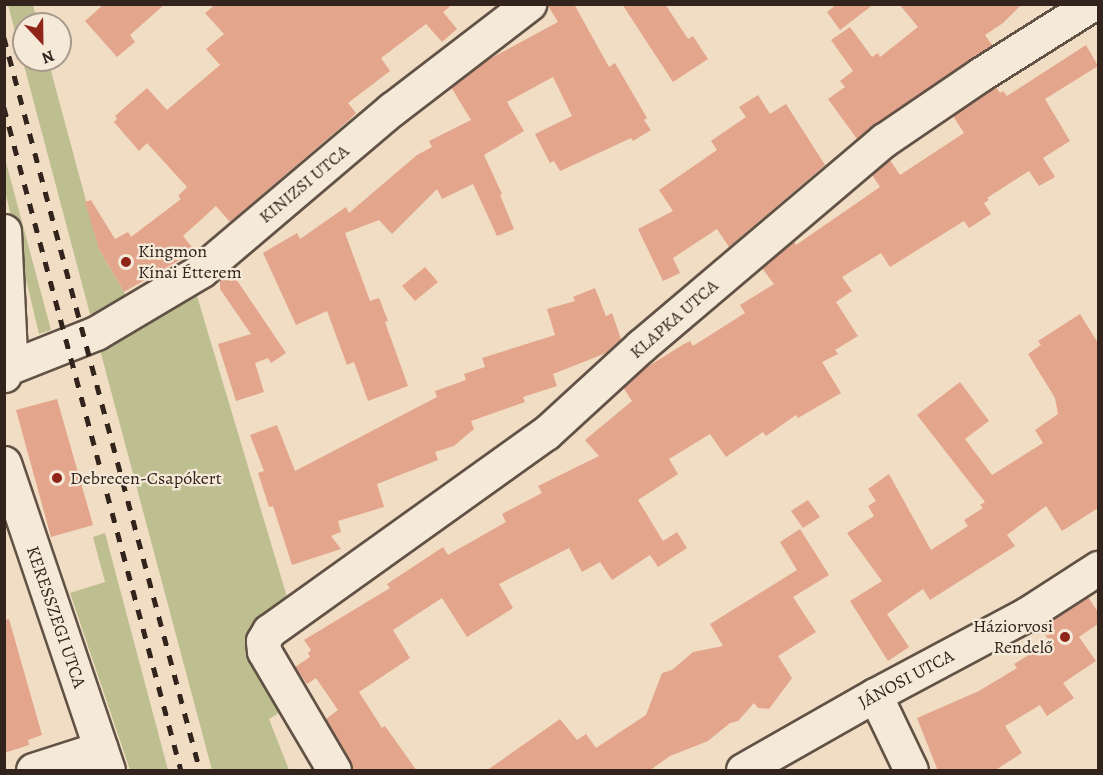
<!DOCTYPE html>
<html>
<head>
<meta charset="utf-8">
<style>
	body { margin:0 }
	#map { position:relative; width:1103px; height:775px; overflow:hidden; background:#f0ddc3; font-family:Alegreya,serif }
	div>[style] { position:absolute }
	.green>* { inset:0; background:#bebf90 }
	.building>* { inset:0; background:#e3a58c }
	.roads { filter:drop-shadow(2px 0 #625246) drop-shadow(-2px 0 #625246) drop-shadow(0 2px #625246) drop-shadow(0 -2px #625246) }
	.minor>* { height:33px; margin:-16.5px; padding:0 16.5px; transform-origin:16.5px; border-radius:16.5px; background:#f5e9d8 }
	.rail>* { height:4.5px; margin-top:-2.25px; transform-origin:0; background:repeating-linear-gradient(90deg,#32241d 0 10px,transparent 0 20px) }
	.dots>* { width:16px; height:16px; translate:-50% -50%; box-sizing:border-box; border:3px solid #f5e9d8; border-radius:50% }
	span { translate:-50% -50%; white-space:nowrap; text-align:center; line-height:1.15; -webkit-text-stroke:4.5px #f5e9d8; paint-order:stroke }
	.street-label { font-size:18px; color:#32241d }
	.poi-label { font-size:18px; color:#32241d }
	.left { translate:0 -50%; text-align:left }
	.right { translate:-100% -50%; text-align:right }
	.frame { position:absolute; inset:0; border:6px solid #32241d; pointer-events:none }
	.north { position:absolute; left:12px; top:12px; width:60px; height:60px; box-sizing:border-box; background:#f5e9d8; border:2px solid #a79a8d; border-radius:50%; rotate:158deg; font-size:16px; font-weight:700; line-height:24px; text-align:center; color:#32241d }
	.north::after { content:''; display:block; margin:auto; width:21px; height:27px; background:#8f2418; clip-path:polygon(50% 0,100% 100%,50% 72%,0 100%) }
</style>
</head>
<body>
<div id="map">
	<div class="green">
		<i style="clip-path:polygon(8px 5px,33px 5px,38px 24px,24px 24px,24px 60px,48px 60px,99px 249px,128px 299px,110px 311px,90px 314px)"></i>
		<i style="clip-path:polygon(4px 155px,51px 330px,39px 334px,5px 191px)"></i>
		<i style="clip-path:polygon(197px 296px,290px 607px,263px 626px,287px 708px,269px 719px,289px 770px,212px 770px,99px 346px)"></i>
		<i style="clip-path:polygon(105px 533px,168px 770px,130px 770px,70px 593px,105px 582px,93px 537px)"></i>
	</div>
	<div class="building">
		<i style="clip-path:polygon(104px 4px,165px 4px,130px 35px,135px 42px,117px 57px,85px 21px)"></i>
		<i style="clip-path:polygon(216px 4px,453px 4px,443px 12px,457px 29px,442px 42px,426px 24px,381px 58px,390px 71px,348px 103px,356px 113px,348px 121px,230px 222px,216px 206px,183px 236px,195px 251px,124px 292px,99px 249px,85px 202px,91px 200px,115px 239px,128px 232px,131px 237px,181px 199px,178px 196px,187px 187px,147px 143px,139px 151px,114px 122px,117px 119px,115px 116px,147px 88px,167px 110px,220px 65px,206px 49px,224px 34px,205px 13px)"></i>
		<i style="clip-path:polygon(547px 4px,574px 4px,609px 67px,615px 63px,647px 118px,644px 120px,651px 130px,633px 141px,631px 138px,560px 171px,554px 161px,550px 163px,535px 134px,572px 116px,553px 77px,507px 102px,524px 131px,484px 155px,502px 194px,500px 195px,514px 229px,497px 236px,473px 184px,442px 199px,437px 189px,392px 234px,379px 220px,345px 233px,370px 301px,379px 298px,388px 321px,385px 322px,408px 386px,368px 401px,354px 362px,347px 365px,327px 311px,296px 325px,263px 253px,297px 233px,300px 239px,346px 207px,349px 213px,417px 155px,432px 147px,429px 141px,471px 120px,451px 87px,482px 63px,558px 22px)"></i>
		<i style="clip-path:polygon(622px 4px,665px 4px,688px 39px,693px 36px,708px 59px,673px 82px)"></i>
		<i style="clip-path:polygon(837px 4px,874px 4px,840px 30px,827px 12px)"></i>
		<i style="clip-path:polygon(899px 4px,1022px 4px,1003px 23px,985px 35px,992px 45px,857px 139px,828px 99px,845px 87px,840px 81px,853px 71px,831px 40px,850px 27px,872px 57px,878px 53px,880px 57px,918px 27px)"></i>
		<i style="clip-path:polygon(1086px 45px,1098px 66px,1045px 99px,1070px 141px,1043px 158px,1055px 177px,1039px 186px,1029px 171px,987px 198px,989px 200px,984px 203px,991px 214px,969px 228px,964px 221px,890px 267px,881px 253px,842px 277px,852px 291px,836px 302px,858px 336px,835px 350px,838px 354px,822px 362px,841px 393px,798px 418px,796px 415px,766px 436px,763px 432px,726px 457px,710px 434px,669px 459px,678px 474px,638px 500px,663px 541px,677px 532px,687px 548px,658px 567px,650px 555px,612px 580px,600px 562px,582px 572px,569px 548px,499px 584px,513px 608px,467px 637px,442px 598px,393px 630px,410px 658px,359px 692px,382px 728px,385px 726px,417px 771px,353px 771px,350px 760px,326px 719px,338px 710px,316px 678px,307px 684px,295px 667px,310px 657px,308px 653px,311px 650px,304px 640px,390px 588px,387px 584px,443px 547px,448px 555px,506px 522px,502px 514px,542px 493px,538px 486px,599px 456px,585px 440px,632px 401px,623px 387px,644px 369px,684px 344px,690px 341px,693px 346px,745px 313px,740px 305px,774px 284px,762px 268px,794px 241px,796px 245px,880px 187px,872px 175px,890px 160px,900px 175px,964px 133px,953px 116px,996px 87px,1000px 93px,1003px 91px,1007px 96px)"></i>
		<i style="clip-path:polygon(758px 95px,770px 114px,786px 104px,825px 165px,729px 247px,717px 229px,673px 258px,680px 273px,663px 281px,638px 229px,673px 211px,659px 190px,717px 150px,711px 141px,746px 117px,739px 107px)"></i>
		<i style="clip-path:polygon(425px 267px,438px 282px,415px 301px,402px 286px)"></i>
		<i style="clip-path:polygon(232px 273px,286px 353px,271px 363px,268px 358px,255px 363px,264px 392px,236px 401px,218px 344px,251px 334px,220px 289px,220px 281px)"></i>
		<i style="clip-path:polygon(595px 288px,606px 316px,612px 313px,621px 339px,606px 353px,553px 374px,557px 386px,523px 397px,525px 402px,471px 421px,474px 429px,454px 446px,435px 452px,438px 460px,377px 484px,384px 507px,338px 521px,341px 532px,331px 536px,341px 549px,292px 565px,273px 506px,269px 507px,258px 473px,264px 471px,250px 435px,277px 425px,295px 471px,437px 397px,435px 391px,466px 380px,464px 374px,485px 367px,482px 358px,555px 335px,547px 309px,575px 301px,573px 297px)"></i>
		<i style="clip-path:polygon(1080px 314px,1098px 343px,1098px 508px,1062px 531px,1046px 506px,1007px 535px,1015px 546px,930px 600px,923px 589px,887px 614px,909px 647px,888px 661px,850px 601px,882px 581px,847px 533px,874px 516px,868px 506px,876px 501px,868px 489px,889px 474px,931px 550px,968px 526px,964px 520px,983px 508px,980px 505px,985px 502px,917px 415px,960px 382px,989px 421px,965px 439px,992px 475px,1043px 443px,1035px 430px,1058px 414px,1055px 398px,1028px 354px,1041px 345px,1038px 341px)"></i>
		<i style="clip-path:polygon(57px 399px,93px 525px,51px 537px,16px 410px)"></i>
		<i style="clip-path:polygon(808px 500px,820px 517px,803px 528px,791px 511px)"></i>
		<i style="clip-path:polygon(800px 529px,829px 575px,793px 597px,816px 632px,778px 656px,792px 678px,769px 709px,758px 708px,754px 703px,738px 721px,730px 723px,708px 741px,670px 756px,649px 771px,486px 771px,560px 719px,577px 740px,586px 734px,596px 748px,646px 715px,662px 673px,672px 670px,693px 652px,723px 646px,710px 624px,797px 570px,780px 542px)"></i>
		<i style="clip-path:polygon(1088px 597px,1098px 612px,1098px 624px,1079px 637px,1096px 661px,1063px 683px,1074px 698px,1047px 716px,1040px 705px,1005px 726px,1022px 753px,994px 771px,938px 771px,917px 718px,979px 691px,1017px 668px,1014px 664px,1050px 642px,1041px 628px)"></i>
		<i style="clip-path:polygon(9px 619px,42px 735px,28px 740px,29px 745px,4px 753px,4px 620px)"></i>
	</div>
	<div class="roads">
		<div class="minor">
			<i style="left:4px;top:231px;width:122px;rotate:87.2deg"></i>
			<i style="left:10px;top:353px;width:23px;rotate:105deg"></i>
			<i style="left:8px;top:368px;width:95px;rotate:-21.7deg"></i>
			<i style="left:96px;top:333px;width:123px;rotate:-30.7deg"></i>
			<i style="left:202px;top:270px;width:249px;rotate:-40.3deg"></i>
			<i style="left:392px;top:109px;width:173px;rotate:-37.5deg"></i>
			<i style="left:4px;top:463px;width:324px;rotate:71.3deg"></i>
			<i style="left:875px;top:695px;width:83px;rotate:64.4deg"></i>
			<i style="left:33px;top:770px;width:71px;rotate:-17.9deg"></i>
			<i style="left:334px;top:770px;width:138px;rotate:-120.5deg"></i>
			<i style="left:264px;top:651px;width:10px;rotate:-96deg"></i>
			<i style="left:263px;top:641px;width:12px;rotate:-59deg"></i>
			<i style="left:269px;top:631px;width:340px;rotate:-35.6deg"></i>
			<i style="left:546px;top:433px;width:129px;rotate:-42.5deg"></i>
			<i style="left:641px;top:346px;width:319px;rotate:-40.3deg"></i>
			<i style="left:884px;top:140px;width:117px;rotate:-34.2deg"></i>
			<i style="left:981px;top:74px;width:131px;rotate:-32.2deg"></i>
			<i style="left:743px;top:770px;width:152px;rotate:-29.6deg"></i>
			<i style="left:875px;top:695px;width:172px;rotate:-28.1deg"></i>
			<i style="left:1027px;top:614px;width:85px;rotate:-32.9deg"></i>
		</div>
	</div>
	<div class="rail">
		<i style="left:4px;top:37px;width:759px;rotate:75.03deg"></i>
		<i style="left:4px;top:107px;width:686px;rotate:75.05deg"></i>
	</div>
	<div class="dots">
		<i style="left:126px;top:262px;background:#8f2418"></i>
		<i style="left:57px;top:478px;background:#8f2418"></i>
		<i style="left:1065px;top:637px;background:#8f2418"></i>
	</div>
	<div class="street-label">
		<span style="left:304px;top:184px;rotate:-40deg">KINIZSI UTCA</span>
		<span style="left:674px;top:319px;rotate:-41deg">KLAPKA UTCA</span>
		<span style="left:56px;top:617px;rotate:71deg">KERESSZEGI UTCA</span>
		<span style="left:906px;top:679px;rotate:-28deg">JÁNOSI UTCA</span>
	</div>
	<div class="poi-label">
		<span class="left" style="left:138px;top:262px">Kingmon<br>Kínai Étterem</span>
		<span class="left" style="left:70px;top:478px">Debrecen-Csapókert</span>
		<span class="right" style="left:1053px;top:637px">Háziorvosi<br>Rendelő</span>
	</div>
	<div class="frame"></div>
	<div class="north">N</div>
</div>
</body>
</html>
